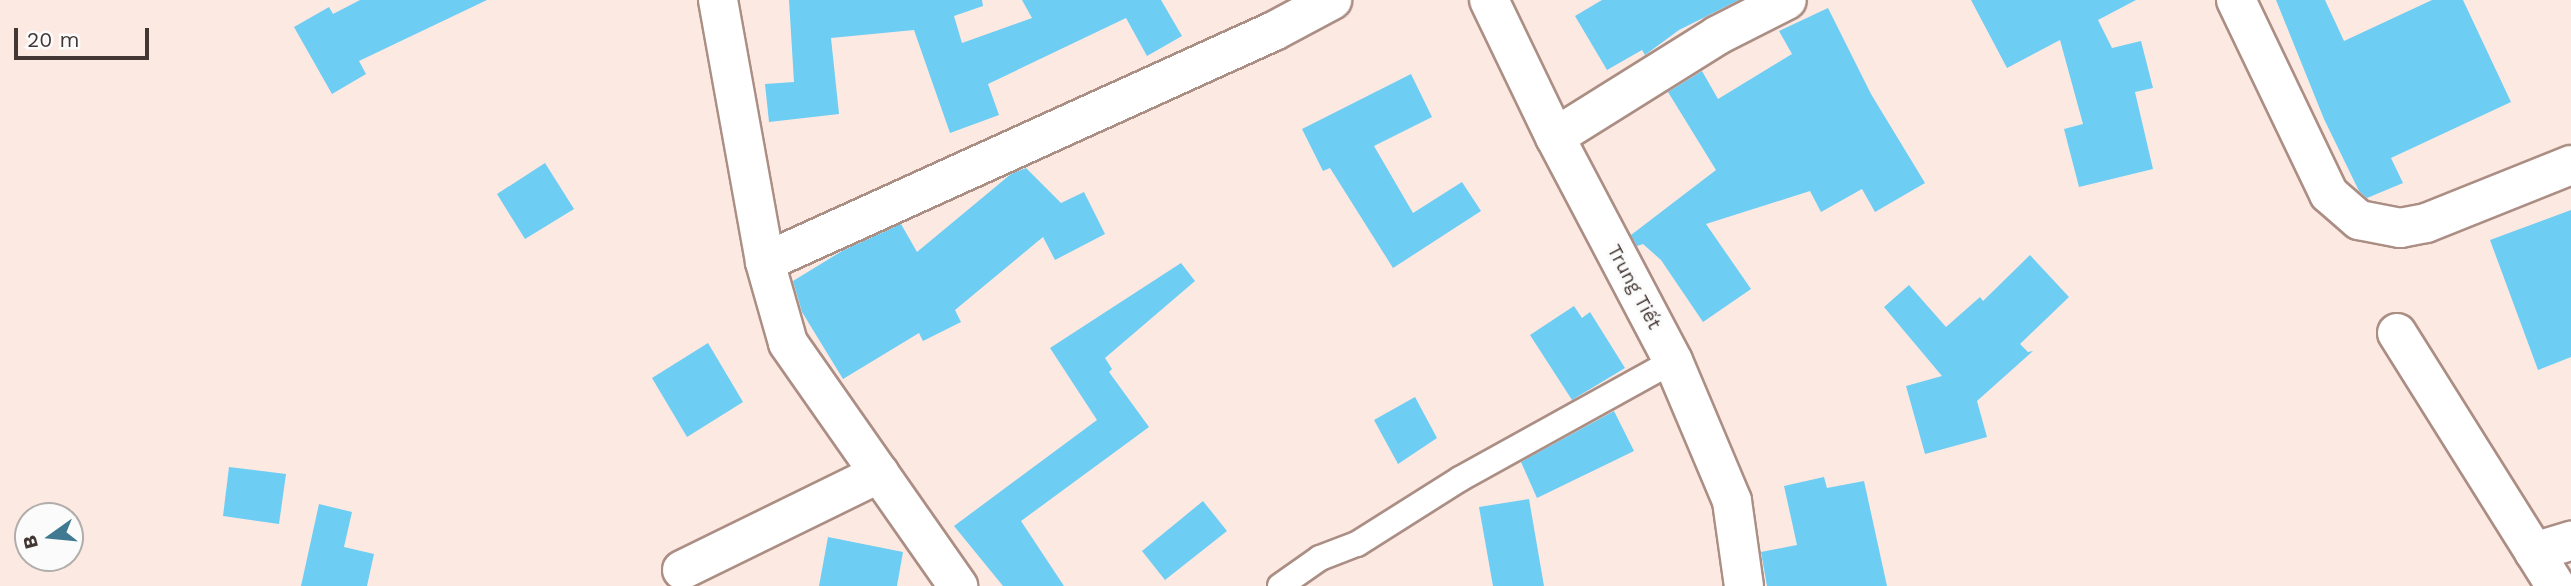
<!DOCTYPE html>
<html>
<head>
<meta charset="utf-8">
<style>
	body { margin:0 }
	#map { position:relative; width:2571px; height:586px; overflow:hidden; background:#fce9e2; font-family:"Work Sans",sans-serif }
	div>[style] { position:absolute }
	.building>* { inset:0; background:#6ecdf3 }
	.roads { filter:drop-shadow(2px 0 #ab8e84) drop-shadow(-2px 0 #ab8e84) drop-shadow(0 2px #ab8e84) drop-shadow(0 -2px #ab8e84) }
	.lane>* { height:24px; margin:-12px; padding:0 12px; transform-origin:12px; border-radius:12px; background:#fff }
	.street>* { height:38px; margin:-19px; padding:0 19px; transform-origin:19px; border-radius:19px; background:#fff }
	span { translate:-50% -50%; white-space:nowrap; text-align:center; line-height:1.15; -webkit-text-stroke:6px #fbfbfb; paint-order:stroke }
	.street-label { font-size:19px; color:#433733 }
	.north { position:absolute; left:14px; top:502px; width:70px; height:70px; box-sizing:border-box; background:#fbfbfb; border:2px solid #b1adab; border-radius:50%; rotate:255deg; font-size:19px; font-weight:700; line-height:28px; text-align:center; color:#433733 }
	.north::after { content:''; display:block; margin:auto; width:24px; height:32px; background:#3f7a92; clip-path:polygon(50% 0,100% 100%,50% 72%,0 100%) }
	.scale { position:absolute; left:14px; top:28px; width:135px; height:32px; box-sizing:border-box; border:4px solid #433733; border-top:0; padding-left:9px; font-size:21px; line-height:24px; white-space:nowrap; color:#433733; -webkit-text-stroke:5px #fbfbfb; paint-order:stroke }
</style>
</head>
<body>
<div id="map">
	<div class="building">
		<i style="clip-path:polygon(360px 0,487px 0,359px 61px,366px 74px,332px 94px,294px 27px,329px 7px,333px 14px)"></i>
		<i style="clip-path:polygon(789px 0,982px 0,983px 6px,954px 16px,962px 43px,1032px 18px,1022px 0,1161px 0,1182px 36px,1147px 56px,1126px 18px,988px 84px,999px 115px,950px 133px,914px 30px,831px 38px,839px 114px,769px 122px,765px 84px,794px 82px)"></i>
		<i style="clip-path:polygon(1602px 0,1739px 0,1679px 30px,1645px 55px,1642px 50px,1607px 70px,1575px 16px)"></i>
		<i style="clip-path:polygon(1971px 0,2136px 0,2098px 20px,2112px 48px,2141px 41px,2153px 88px,2135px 92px,2153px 169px,2079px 187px,2064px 129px,2083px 124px,2060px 40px,2007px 68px)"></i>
		<i style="clip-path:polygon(2276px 0,2325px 0,2344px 41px,2432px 0,2463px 0,2511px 102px,2391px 158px,2403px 183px,2367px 198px,2359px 191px,2324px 119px)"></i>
		<i style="clip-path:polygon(1828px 8px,1871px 94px,1925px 183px,1875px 212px,1862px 189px,1821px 212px,1810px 191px,1706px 224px,1751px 289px,1703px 322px,1661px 260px,1643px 244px,1637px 246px,1631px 235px,1716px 170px,1668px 92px,1702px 71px,1718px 99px,1792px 54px,1779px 31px)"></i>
		<i style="clip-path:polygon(1411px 74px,1432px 117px,1374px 146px,1413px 213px,1462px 182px,1481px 211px,1393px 268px,1330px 168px,1323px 171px,1302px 129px)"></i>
		<i style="clip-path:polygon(545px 163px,574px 209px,525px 239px,497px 194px)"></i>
		<i style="clip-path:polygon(1026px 168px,1061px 203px,1084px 192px,1105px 234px,1055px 260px,1043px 237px,955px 310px,961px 322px,923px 341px,919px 333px,843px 379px,802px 312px,793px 281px,842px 251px,901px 224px,917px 252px,1011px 174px)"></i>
		<i style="clip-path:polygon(2571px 210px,2571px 357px,2538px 370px,2490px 240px)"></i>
		<i style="clip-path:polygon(2030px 255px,2069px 297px,2020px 344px,2028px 352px,2033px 351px,1977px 401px,1987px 437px,1925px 454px,1906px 386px,1942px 376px,1884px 307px,1909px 285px,1946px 327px,1980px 297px,1983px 301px)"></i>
		<i style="clip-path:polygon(1181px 263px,1195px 281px,1105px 358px,1112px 369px,1109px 372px,1149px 427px,1021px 521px,1064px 586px,1003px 586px,954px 526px,1097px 420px,1050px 348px)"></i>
		<i style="clip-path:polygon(1574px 306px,1582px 318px,1590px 312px,1625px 368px,1572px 400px,1530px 335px)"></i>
		<i style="clip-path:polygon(708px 343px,743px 402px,687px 437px,652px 378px)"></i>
		<i style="clip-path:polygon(1415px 397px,1437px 438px,1398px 464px,1374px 420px)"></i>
		<i style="clip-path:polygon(1614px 411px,1634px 451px,1537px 498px,1521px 462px)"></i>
		<i style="clip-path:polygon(229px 467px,286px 474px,279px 524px,223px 516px)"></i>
		<i style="clip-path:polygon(1824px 477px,1827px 488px,1864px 481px,1887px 586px,1767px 586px,1761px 552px,1797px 545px,1784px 486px)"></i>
		<i style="clip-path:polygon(1529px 499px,1544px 586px,1493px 586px,1479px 507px)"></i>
		<i style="clip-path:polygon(1203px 501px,1227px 531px,1165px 580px,1142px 551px)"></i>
		<i style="clip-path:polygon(319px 504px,352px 512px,344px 547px,374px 554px,367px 586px,301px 586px)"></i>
		<i style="clip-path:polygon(828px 537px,903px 552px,897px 586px,819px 586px)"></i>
	</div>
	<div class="roads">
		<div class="lane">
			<i style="left:1280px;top:586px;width:49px;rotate:-35deg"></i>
			<i style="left:1320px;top:558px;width:40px;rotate:-21deg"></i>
			<i style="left:1357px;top:544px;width:122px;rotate:-32.3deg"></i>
			<i style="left:1460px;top:479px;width:244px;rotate:-29deg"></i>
		</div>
		<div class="street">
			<i style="left:718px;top:0;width:266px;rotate:79.8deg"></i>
			<i style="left:765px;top:262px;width:84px;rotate:74.1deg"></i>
			<i style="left:788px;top:343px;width:297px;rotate:55deg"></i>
			<i style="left:1489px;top:0;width:152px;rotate:64.3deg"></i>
			<i style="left:1555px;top:137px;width:253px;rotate:62.2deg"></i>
			<i style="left:1673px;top:361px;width:152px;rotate:67.1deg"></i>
			<i style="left:1732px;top:501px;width:86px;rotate:82deg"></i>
			<i style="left:2236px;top:0;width:215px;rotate:64.4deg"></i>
			<i style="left:2329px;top:194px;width:40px;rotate:41deg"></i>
			<i style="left:2359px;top:220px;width:42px;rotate:11deg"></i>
			<i style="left:2400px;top:228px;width:26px;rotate:-11deg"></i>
			<i style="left:2426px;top:223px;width:156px;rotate:-21.8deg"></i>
			<i style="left:1555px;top:137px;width:192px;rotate:-32deg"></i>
			<i style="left:1718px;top:35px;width:77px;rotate:-26.9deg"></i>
			<i style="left:765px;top:262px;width:559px;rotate:-24.41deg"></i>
			<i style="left:1274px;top:31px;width:66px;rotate:-28.1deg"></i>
			<i style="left:2397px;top:333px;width:299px;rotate:57.9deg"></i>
			<i style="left:2534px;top:552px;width:39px;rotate:-17deg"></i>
			<i style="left:682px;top:570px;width:220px;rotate:-26.1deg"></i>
		</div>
	</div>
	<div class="street-label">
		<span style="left:1634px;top:287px;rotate:62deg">Trung Tiết</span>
	</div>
	<div class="north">B</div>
	<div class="scale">20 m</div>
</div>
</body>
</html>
